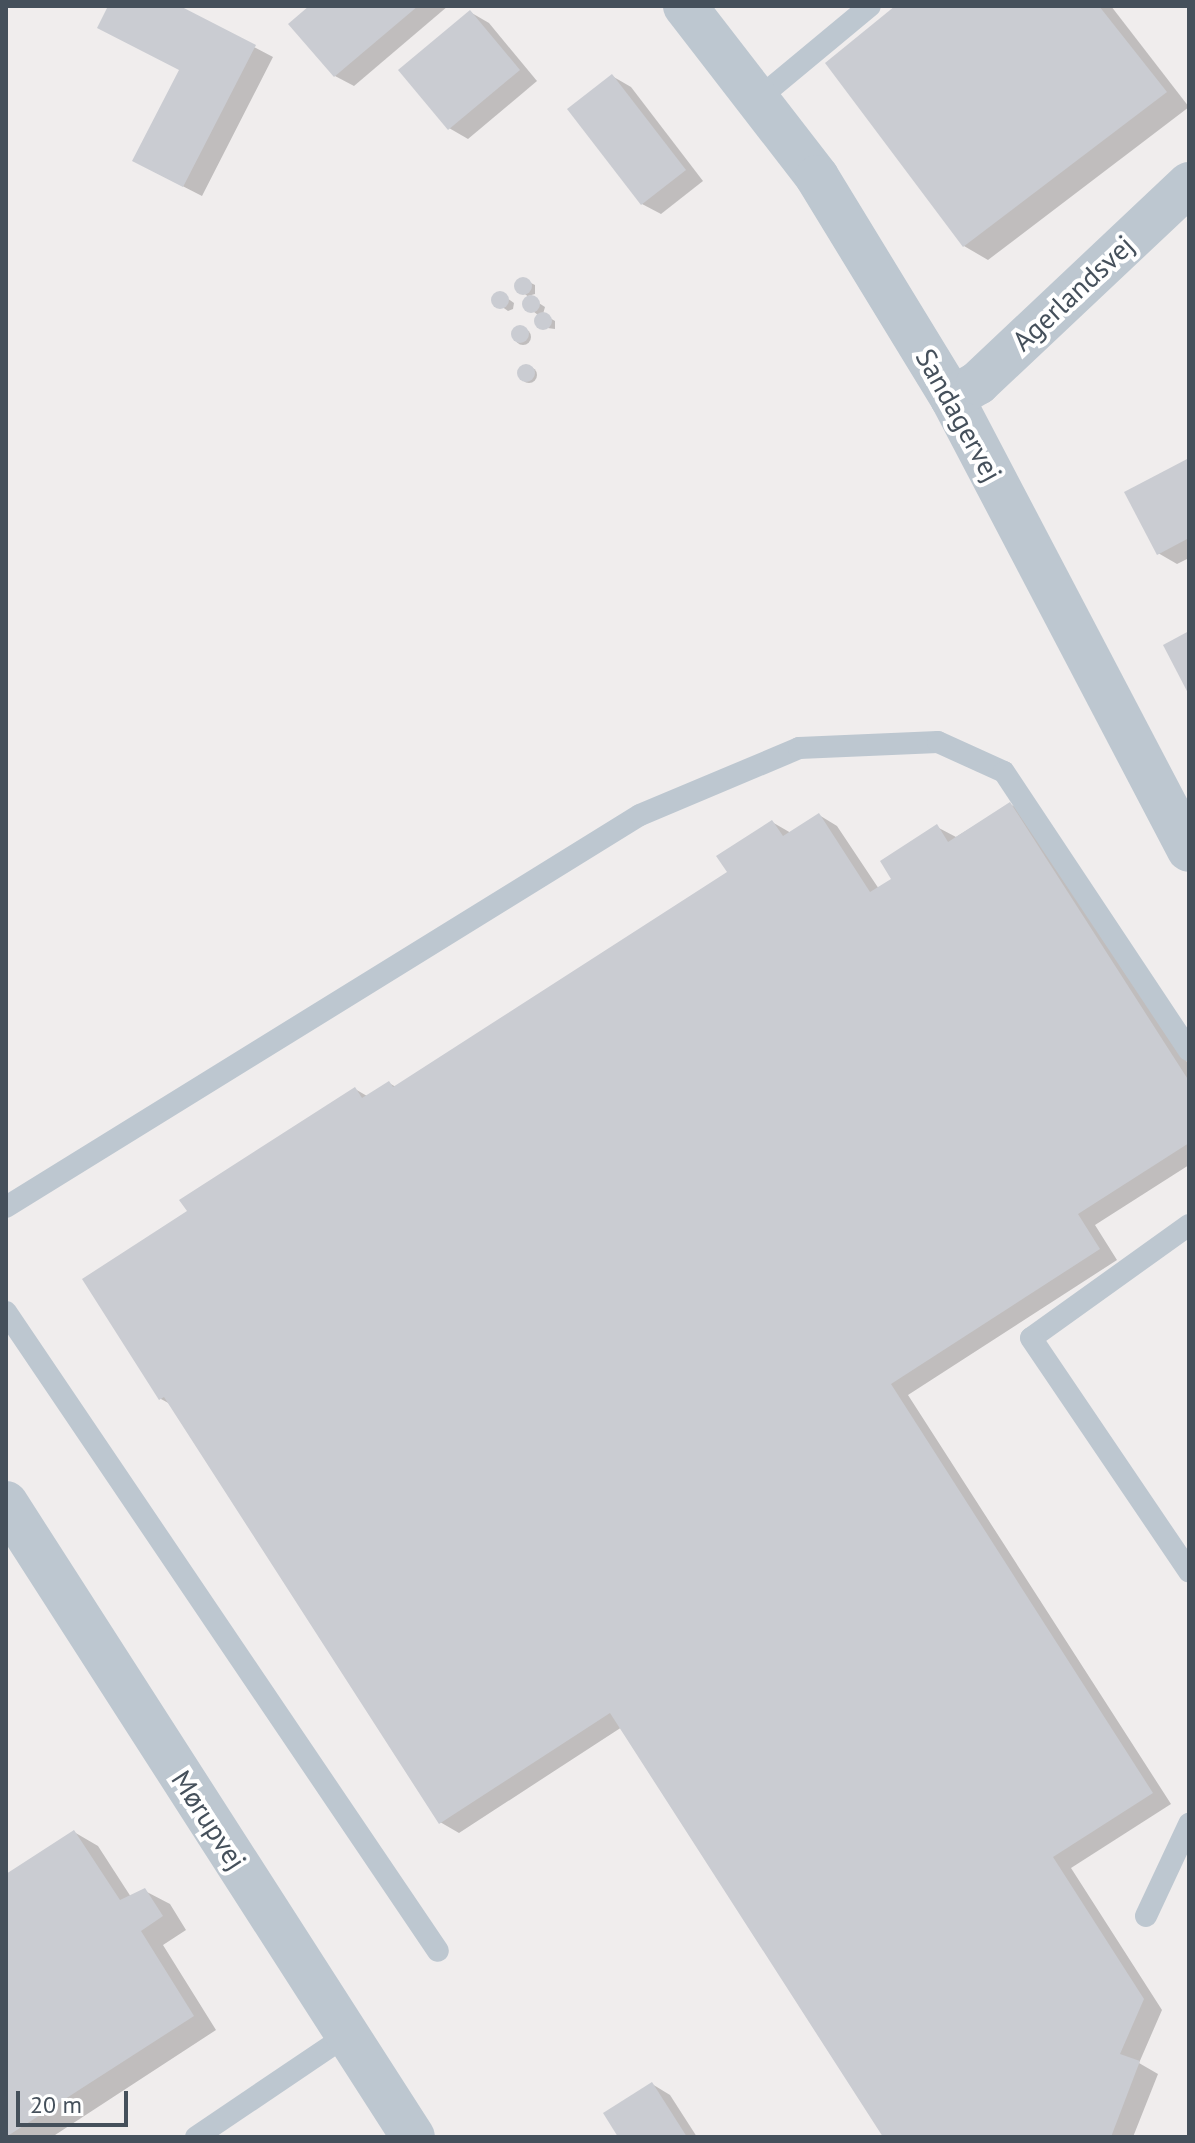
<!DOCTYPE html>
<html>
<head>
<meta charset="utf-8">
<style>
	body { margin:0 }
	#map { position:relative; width:1195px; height:2143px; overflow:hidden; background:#f0eded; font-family:"PT Sans",sans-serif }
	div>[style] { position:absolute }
	.shadow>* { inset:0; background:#0003 }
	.round { border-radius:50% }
	.building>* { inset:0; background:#caccd2 }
	.lane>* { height:22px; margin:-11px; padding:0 11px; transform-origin:11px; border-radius:11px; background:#bdc7d0 }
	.street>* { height:44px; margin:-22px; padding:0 22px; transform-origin:22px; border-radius:22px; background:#bdc7d0 }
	span { translate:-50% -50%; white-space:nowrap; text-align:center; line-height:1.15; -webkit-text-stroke:8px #fff; paint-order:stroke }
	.street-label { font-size:28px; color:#45505b }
	.frame { position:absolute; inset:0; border:8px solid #45505b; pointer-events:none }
	.scale { position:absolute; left:16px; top:2091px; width:112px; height:36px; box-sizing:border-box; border:4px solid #45505b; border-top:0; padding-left:10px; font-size:24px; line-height:28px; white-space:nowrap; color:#45505b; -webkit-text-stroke:6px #fff; paint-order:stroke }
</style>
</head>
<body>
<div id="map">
	<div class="shadow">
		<i style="clip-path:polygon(110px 6px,175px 6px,273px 57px,202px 196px,153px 171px,181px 70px)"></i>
		<i style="clip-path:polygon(313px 6px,448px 6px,354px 86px,335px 76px)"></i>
		<i style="clip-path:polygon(899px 6px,1111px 6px,1189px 107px,988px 260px,964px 246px)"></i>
		<i style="clip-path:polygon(470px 12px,489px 23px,537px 81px,468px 139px,449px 128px)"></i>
		<i style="clip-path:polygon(612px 76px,631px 87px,703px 181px,661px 214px,642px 204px)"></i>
		<i style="clip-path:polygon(523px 279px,535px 285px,535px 294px,528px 296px,545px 307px,543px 314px,555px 321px,555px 329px,540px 327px,536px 322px,538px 315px,525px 305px,530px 298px,516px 287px)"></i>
		<i style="clip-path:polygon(500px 293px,514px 303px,513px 309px,508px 311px,494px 301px)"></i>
		<i class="round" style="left:515px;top:329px;width:16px;height:16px"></i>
		<i class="round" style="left:521px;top:367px;width:16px;height:16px"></i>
		<i style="clip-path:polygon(1189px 460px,1189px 558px,1177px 564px,1158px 553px)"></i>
		<i style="clip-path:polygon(1010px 804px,1029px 815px,1189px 1065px,1189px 1165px,1095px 1225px,1117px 1260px,908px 1395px,1171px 1804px,1071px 1868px,1162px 2010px,1139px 2063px,1158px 2074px,1133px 2137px,885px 2137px,622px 1727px,459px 1833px,440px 1822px,172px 1405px,161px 1399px,190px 1212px,355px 1089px,367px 1096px,389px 1083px,396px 1087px,730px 873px,772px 822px,791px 833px,819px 815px,837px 826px,879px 889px,894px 880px,937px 827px,956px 837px)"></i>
		<i style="clip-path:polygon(74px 1832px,98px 1846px,131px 1897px,145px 1891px,170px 1904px,186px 1930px,163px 1945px,216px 2030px,52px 2137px,6px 2137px,6px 1876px)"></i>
		<i style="clip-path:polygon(652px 2084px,670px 2095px,697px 2137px,621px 2137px)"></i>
	</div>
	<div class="building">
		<i style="clip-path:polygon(108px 6px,180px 6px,256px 45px,183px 187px,132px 161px,179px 70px,97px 28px)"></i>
		<i style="clip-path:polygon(309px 6px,418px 6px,334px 77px,288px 24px)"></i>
		<i style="clip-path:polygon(895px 6px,1099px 6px,1167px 92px,963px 247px,825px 63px)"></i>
		<i style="clip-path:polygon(470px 10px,520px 70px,448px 130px,398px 70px)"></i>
		<i style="clip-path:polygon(612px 74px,686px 170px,641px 205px,567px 109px)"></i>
		<i class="round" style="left:514px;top:277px;width:18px;height:18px"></i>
		<i class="round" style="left:491px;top:291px;width:18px;height:18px"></i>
		<i class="round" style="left:522px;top:295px;width:18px;height:18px"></i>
		<i class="round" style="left:534px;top:312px;width:18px;height:18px"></i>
		<i class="round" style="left:511px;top:325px;width:18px;height:18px"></i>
		<i class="round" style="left:517px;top:364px;width:18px;height:18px"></i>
		<i style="clip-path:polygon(1189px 458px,1189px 538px,1157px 555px,1124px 492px)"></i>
		<i style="clip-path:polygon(1189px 631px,1189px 695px,1163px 645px)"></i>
		<i style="clip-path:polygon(1010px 802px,1189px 1081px,1189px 1143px,1078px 1214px,1100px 1249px,891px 1384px,1153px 1793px,1053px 1857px,1144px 1999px,1120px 2054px,1140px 2061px,1111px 2137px,883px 2137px,610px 1713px,439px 1824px,164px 1397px,159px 1400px,82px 1279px,187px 1211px,179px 1200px,355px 1087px,362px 1098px,389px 1081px,393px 1087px,727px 872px,716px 856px,772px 820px,783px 836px,819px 813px,870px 892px,891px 879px,880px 861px,937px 824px,948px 842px)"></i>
		<i style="clip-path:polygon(74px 1830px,120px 1900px,145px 1888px,163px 1916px,141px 1931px,194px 2016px,6px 2137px,6px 1874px)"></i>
		<i style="clip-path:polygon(652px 2082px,687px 2137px,618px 2137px,603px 2113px)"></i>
	</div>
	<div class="lane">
		<i style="left:759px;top:98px;width:144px;rotate:-39.7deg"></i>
		<i style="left:6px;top:1207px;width:745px;rotate:-31.73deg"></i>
		<i style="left:640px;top:815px;width:173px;rotate:-22.8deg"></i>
		<i style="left:799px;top:748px;width:139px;rotate:-2.5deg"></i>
		<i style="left:938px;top:742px;width:72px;rotate:24.4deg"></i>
		<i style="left:1004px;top:772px;width:334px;rotate:56.4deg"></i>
		<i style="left:1189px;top:1225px;width:194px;rotate:144.4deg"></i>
		<i style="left:1031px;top:1338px;width:282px;rotate:55.9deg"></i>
		<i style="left:6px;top:1312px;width:771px;rotate:55.94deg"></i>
		<i style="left:1146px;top:1916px;width:102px;rotate:-64.9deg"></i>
		<i style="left:196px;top:2137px;width:182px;rotate:-34deg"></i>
	</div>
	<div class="street">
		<i style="left:685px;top:6px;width:216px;rotate:52.3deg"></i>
		<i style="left:817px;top:177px;width:259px;rotate:58.6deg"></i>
		<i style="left:952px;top:398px;width:510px;rotate:62.33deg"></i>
		<i style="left:952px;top:398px;width:30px;rotate:-30deg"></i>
		<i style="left:978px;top:383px;width:290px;rotate:-43.3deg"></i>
		<i style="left:6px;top:1503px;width:753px;rotate:57.3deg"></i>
	</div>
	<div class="street-label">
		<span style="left:1073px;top:293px;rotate:-43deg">Agerlandsvej</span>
		<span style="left:959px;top:415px;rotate:61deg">Sandagervej</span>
		<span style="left:209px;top:1820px;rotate:57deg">Mørupvej</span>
	</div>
	<div class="frame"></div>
	<div class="scale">20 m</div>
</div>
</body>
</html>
